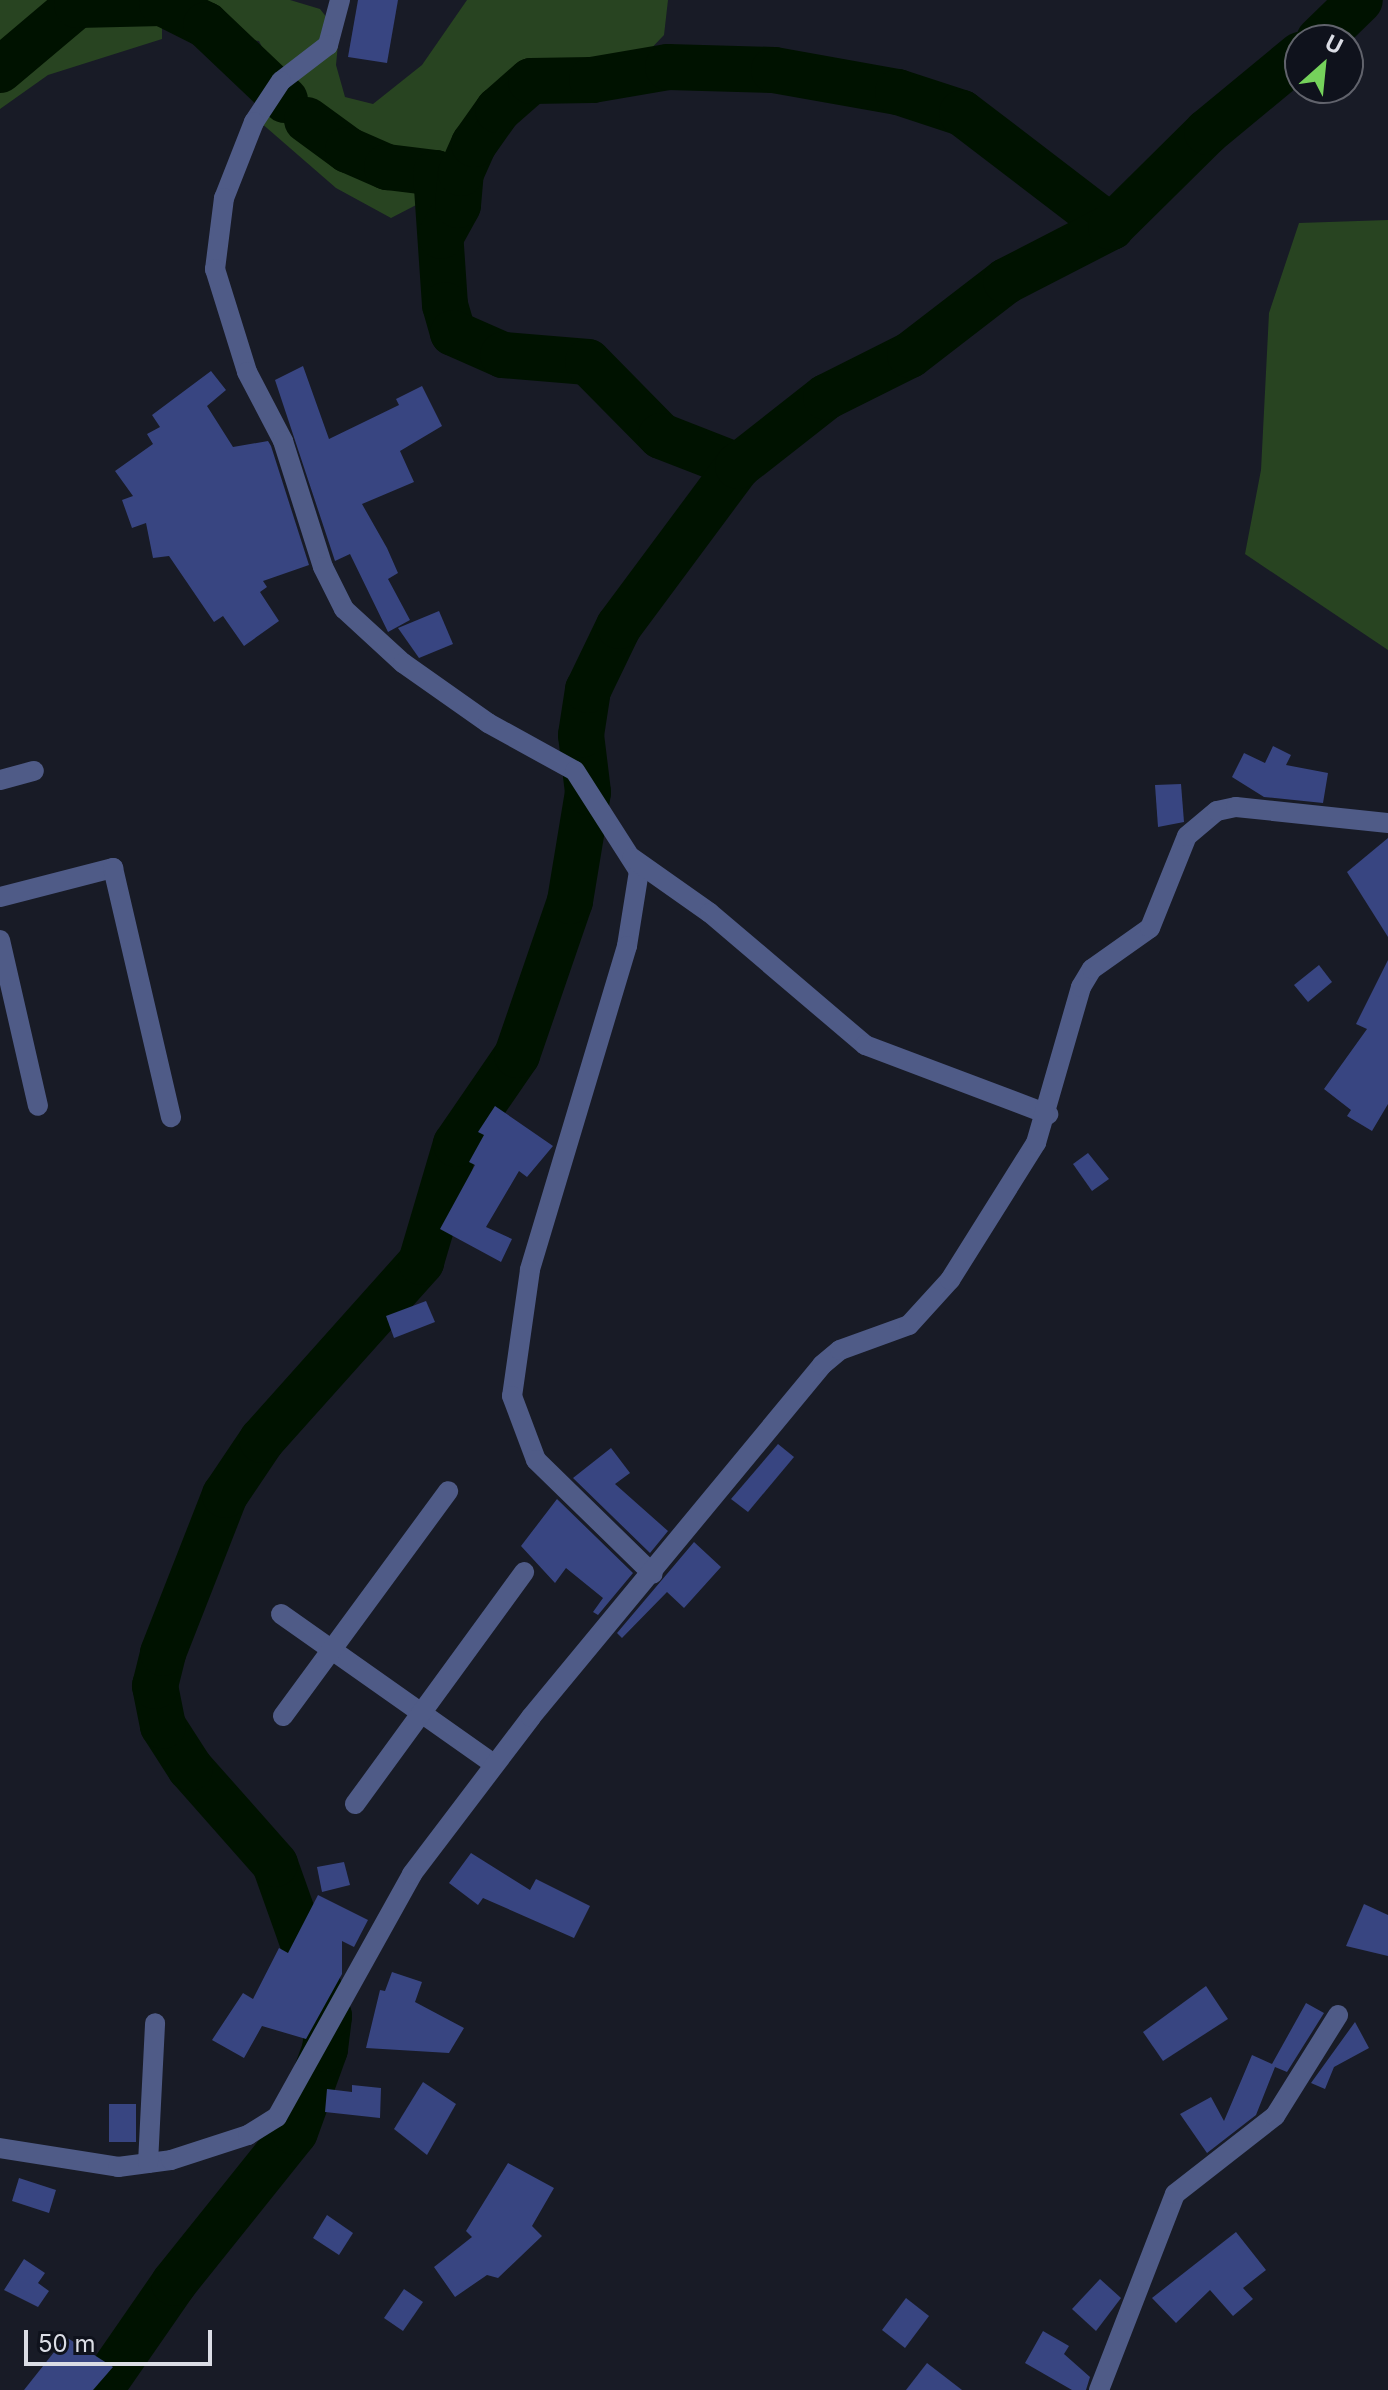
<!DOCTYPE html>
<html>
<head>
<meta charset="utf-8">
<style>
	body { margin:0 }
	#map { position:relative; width:1388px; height:2390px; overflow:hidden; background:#181b26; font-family:Inter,sans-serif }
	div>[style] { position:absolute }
	.green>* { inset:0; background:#284421 }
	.river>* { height:46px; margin:-23px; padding:0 23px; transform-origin:23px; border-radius:23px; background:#001200 }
	.building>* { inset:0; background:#384581 }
	.street>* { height:20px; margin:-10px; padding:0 10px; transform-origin:10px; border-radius:10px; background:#4f5b87 }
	span { translate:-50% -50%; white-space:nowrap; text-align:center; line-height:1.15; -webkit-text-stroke:6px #0f121c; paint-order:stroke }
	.north { position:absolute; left:1284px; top:24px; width:80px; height:80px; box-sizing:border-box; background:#0f121c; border:2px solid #61636c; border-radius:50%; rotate:27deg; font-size:22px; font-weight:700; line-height:32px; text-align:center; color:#dbdde5 }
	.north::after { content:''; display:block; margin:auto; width:28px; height:36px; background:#75d25b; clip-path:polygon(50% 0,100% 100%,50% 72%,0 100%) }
	.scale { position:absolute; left:24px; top:2330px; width:188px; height:36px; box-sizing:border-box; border:4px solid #dbdde5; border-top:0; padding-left:10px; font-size:24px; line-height:28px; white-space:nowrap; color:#dbdde5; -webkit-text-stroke:6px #0f121c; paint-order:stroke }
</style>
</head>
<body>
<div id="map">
	<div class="green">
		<i style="clip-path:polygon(0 0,290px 0,320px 9px,339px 33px,336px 65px,345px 97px,373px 104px,422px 65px,467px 0,668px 0,664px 35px,643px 57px,524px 72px,474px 105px,456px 133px,450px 163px,436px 173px,420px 203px,391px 218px,336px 188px,260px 122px,290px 104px,259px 41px,228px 36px,162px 3px,162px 39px,48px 75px,0 109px)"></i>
		<i style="clip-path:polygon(1388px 220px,1388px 650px,1245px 554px,1261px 470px,1269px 313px,1299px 223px)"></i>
	</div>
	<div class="river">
		<i style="left:1319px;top:40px;width:57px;rotate:-44.3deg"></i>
		<i style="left:0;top:70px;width:101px;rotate:-40.2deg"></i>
		<i style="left:77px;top:5px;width:85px;rotate:-1.3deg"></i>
		<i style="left:162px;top:3px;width:49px;rotate:26.6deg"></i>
		<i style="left:206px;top:25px;width:109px;rotate:43.5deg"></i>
		<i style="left:307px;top:120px;width:51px;rotate:36.2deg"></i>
		<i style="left:348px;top:150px;width:43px;rotate:23.6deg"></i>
		<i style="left:387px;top:167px;width:49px;rotate:7deg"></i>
		<i style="left:436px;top:173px;width:132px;rotate:86.1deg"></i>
		<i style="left:445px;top:305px;width:29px;rotate:74deg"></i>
		<i style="left:453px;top:333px;width:55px;rotate:23.7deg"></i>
		<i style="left:503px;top:355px;width:85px;rotate:4.7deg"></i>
		<i style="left:588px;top:362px;width:104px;rotate:45.4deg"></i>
		<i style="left:661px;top:436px;width:83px;rotate:21.3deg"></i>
		<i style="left:441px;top:236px;width:35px;rotate:-61deg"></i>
		<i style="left:458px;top:205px;width:32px;rotate:-85deg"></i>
		<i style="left:461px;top:173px;width:32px;rotate:-66deg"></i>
		<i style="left:474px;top:144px;width:42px;rotate:-54.8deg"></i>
		<i style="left:498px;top:110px;width:44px;rotate:-41.3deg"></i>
		<i style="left:531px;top:81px;width:61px;rotate:-0.9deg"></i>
		<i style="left:592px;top:80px;width:77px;rotate:-9.7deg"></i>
		<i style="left:668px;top:67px;width:106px;rotate:1.6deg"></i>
		<i style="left:774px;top:70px;width:126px;rotate:10.1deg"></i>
		<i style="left:898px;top:92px;width:67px;rotate:18.2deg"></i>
		<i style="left:962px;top:113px;width:188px;rotate:37.4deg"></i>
		<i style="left:100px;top:2390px;width:130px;rotate:-55.3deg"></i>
		<i style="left:174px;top:2283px;width:193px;rotate:-51.3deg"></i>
		<i style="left:295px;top:2132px;width:88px;rotate:-70.1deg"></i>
		<i style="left:325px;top:2049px;width:33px;rotate:-83deg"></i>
		<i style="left:329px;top:2016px;width:161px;rotate:-109.6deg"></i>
		<i style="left:275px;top:1864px;width:128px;rotate:-131.5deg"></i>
		<i style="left:190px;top:1768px;width:50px;rotate:-122.7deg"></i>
		<i style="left:163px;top:1726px;width:41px;rotate:-101.3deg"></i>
		<i style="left:155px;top:1686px;width:34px;rotate:-76deg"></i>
		<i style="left:163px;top:1653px;width:170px;rotate:-68.6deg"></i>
		<i style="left:225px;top:1495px;width:66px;rotate:-56.1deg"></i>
		<i style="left:262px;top:1440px;width:239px;rotate:-48.2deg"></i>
		<i style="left:421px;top:1262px;width:123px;rotate:-73.5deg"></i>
		<i style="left:456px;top:1144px;width:108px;rotate:-55.6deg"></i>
		<i style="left:517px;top:1055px;width:163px;rotate:-71deg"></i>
		<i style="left:570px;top:901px;width:110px;rotate:-80.6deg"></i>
		<i style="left:588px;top:792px;width:57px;rotate:-97deg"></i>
		<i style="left:581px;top:735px;width:46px;rotate:-81.2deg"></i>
		<i style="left:588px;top:690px;width:71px;rotate:-64.2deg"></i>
		<i style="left:619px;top:626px;width:199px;rotate:-53.4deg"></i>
		<i style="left:738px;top:466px;width:112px;rotate:-38.1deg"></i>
		<i style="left:826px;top:397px;width:94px;rotate:-26.6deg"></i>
		<i style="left:910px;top:355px;width:121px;rotate:-37.6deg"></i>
		<i style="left:1006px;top:281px;width:118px;rotate:-27.2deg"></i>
		<i style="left:1111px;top:227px;width:135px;rotate:-44.7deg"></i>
		<i style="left:1207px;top:132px;width:121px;rotate:-39.6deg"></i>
	</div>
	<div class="building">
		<i style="clip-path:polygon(358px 0,398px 0,387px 63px,348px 57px)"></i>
		<i style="clip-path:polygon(303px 366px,329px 439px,399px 405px,396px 399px,422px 386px,442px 426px,400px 451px,414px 482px,362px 504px,387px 548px,398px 573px,388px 579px,410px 620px,388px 632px,350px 554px,335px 561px,275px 380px)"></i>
		<i style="clip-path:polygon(211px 371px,226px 390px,207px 406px,233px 447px,268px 441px,271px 446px,309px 565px,263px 581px,267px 587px,260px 592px,279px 621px,244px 646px,223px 616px,214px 622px,169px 556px,153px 558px,146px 523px,132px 528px,122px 500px,133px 496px,115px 471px,153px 444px,147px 434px,160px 427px,152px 415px)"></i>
		<i style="clip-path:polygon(439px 611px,453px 644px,419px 658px,398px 628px)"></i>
		<i style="clip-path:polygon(1273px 746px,1291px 755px,1286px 765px,1328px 773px,1323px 803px,1264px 797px,1232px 777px,1244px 753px,1265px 763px)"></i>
		<i style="clip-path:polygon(1181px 784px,1184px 822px,1158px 827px,1155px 785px)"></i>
		<i style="clip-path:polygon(1388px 838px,1388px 937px,1347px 872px)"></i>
		<i style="clip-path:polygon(1388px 960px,1388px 1104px,1372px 1131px,1347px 1116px,1351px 1110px,1324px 1089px,1367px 1029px,1356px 1024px)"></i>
		<i style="clip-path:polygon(1319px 965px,1332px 982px,1308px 1002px,1294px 985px)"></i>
		<i style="clip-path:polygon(495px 1106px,553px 1146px,527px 1177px,519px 1171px,486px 1227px,512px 1239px,501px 1262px,440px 1229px,475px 1165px,469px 1162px,484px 1135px,478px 1132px)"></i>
		<i style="clip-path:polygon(1088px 1153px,1109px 1179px,1092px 1191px,1073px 1164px)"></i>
		<i style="clip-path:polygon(426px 1301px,435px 1322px,394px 1338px,386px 1316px)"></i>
		<i style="clip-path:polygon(778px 1444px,794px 1457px,748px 1512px,731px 1499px)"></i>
		<i style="clip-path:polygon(611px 1448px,630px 1473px,615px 1484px,668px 1531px,650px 1553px,573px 1478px)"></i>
		<i style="clip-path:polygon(557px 1499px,633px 1573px,598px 1615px,593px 1612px,603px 1598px,566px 1568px,555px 1583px,521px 1546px)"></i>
		<i style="clip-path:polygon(694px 1542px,721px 1567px,684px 1608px,667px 1592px,622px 1638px,617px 1633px)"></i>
		<i style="clip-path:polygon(471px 1853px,530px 1890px,536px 1879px,590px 1906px,574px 1938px,483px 1898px,478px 1905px,449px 1883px)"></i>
		<i style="clip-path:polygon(344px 1862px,350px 1885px,322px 1892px,317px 1867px)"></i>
		<i style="clip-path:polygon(318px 1895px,368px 1920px,354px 1947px,342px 1941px,342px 1974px,306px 2039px,262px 2026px,244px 2058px,212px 2040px,243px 1993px,253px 1999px,279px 1948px,288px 1953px)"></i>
		<i style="clip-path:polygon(1364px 1904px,1388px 1915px,1388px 1956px,1346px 1946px)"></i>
		<i style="clip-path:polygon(392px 1972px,422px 1982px,415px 2002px,464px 2028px,449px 2053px,366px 2048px,380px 1990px,385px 1991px)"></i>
		<i style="clip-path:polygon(1206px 1986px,1228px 2019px,1163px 2061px,1143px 2032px)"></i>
		<i style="clip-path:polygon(1306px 2003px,1324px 2013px,1287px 2072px,1275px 2067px,1256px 2115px,1207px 2153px,1180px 2114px,1211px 2097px,1224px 2121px,1252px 2055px,1272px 2064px)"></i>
		<i style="clip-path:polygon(1355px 2022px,1369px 2048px,1334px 2067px,1325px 2089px,1311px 2083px)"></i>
		<i style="clip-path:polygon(423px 2082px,456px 2104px,427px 2155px,394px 2129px)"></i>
		<i style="clip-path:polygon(352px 2085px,381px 2088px,380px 2118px,325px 2112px,327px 2089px,352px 2092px)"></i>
		<i style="clip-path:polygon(109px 2104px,136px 2104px,136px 2142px,109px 2142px)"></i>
		<i style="clip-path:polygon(508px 2163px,554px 2188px,532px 2226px,542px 2236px,498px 2278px,487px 2275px,455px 2297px,434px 2267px,472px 2237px,466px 2231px)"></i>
		<i style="clip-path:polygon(19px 2178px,56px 2190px,49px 2213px,12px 2201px)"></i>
		<i style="clip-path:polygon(327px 2215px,353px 2233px,339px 2255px,313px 2238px)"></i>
		<i style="clip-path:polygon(1236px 2232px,1266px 2270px,1243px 2288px,1253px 2299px,1233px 2316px,1210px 2290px,1176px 2323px,1152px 2298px)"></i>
		<i style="clip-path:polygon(24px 2259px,45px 2273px,38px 2283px,49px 2291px,38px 2307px,4px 2290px)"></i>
		<i style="clip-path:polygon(1100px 2279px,1121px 2298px,1096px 2331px,1072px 2309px)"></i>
		<i style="clip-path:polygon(404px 2289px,423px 2302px,403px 2331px,384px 2318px)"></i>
		<i style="clip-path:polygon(906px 2298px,929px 2316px,905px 2348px,882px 2330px)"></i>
		<i style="clip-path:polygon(1043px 2331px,1069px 2346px,1064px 2354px,1090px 2377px,1086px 2390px,1072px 2390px,1025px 2363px)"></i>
		<i style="clip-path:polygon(66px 2337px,113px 2367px,93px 2390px,24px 2390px)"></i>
		<i style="clip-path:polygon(927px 2363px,962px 2390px,906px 2390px)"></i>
	</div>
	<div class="street">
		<i style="left:340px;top:0;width:47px;rotate:104.9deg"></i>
		<i style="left:328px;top:45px;width:59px;rotate:142.5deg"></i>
		<i style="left:281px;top:81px;width:49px;rotate:123.4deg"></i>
		<i style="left:254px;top:122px;width:82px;rotate:111.5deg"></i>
		<i style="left:224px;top:198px;width:72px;rotate:97.2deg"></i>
		<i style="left:215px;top:269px;width:108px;rotate:72.7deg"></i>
		<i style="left:247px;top:372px;width:78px;rotate:62.4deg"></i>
		<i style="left:283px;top:441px;width:132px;rotate:72.4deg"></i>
		<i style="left:323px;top:567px;width:47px;rotate:63.4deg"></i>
		<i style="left:344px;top:609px;width:80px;rotate:42.5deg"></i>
		<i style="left:403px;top:663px;width:104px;rotate:35.2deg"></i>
		<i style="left:488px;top:723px;width:99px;rotate:28.9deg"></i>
		<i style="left:575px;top:771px;width:119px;rotate:57.4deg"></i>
		<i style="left:639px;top:871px;width:76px;rotate:99.1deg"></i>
		<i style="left:627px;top:946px;width:338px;rotate:106.7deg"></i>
		<i style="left:530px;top:1270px;width:127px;rotate:98.1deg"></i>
		<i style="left:512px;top:1396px;width:68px;rotate:69.4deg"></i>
		<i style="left:536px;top:1460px;width:163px;rotate:44.3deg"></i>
		<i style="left:0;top:780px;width:35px;rotate:-15deg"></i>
		<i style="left:632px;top:858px;width:95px;rotate:35.2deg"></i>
		<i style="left:710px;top:913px;width:204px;rotate:40.4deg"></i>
		<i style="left:865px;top:1045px;width:196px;rotate:20.7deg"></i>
		<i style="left:0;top:897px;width:117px;rotate:-14.4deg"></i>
		<i style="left:113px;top:868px;width:256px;rotate:76.9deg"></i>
		<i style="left:0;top:940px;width:170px;rotate:77.1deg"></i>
		<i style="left:281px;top:1614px;width:261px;rotate:35.2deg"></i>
		<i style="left:283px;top:1716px;width:279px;rotate:-53.7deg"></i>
		<i style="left:355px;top:1804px;width:287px;rotate:-53.9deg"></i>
		<i style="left:0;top:2148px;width:120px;rotate:9.1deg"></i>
		<i style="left:118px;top:2167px;width:53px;rotate:-7.5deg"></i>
		<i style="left:171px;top:2160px;width:81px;rotate:-18deg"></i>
		<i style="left:248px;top:2135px;width:34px;rotate:-32deg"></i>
		<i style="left:277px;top:2117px;width:278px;rotate:-60.9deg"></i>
		<i style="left:412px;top:1874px;width:197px;rotate:-52.8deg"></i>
		<i style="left:531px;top:1717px;width:457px;rotate:-50.4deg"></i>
		<i style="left:822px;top:1365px;width:23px;rotate:-40deg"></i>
		<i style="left:840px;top:1350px;width:73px;rotate:-19.9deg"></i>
		<i style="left:909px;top:1325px;width:61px;rotate:-47.7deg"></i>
		<i style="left:950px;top:1280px;width:162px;rotate:-57.9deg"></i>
		<i style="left:1036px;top:1143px;width:162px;rotate:-73.9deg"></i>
		<i style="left:1081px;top:987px;width:21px;rotate:-59deg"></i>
		<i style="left:1092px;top:969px;width:71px;rotate:-35.3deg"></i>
		<i style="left:1150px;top:928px;width:99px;rotate:-68.1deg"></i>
		<i style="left:1187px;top:836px;width:39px;rotate:-40deg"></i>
		<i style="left:1217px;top:811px;width:19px;rotate:-12deg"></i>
		<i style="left:1236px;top:807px;width:153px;rotate:6deg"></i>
		<i style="left:148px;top:2163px;width:140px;rotate:-87.1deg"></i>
		<i style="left:1099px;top:2390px;width:210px;rotate:-68.8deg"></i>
		<i style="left:1175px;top:2194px;width:127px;rotate:-38deg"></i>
		<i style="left:1275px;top:2116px;width:119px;rotate:-58deg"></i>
	</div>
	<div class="north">U</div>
	<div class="scale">50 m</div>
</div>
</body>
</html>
